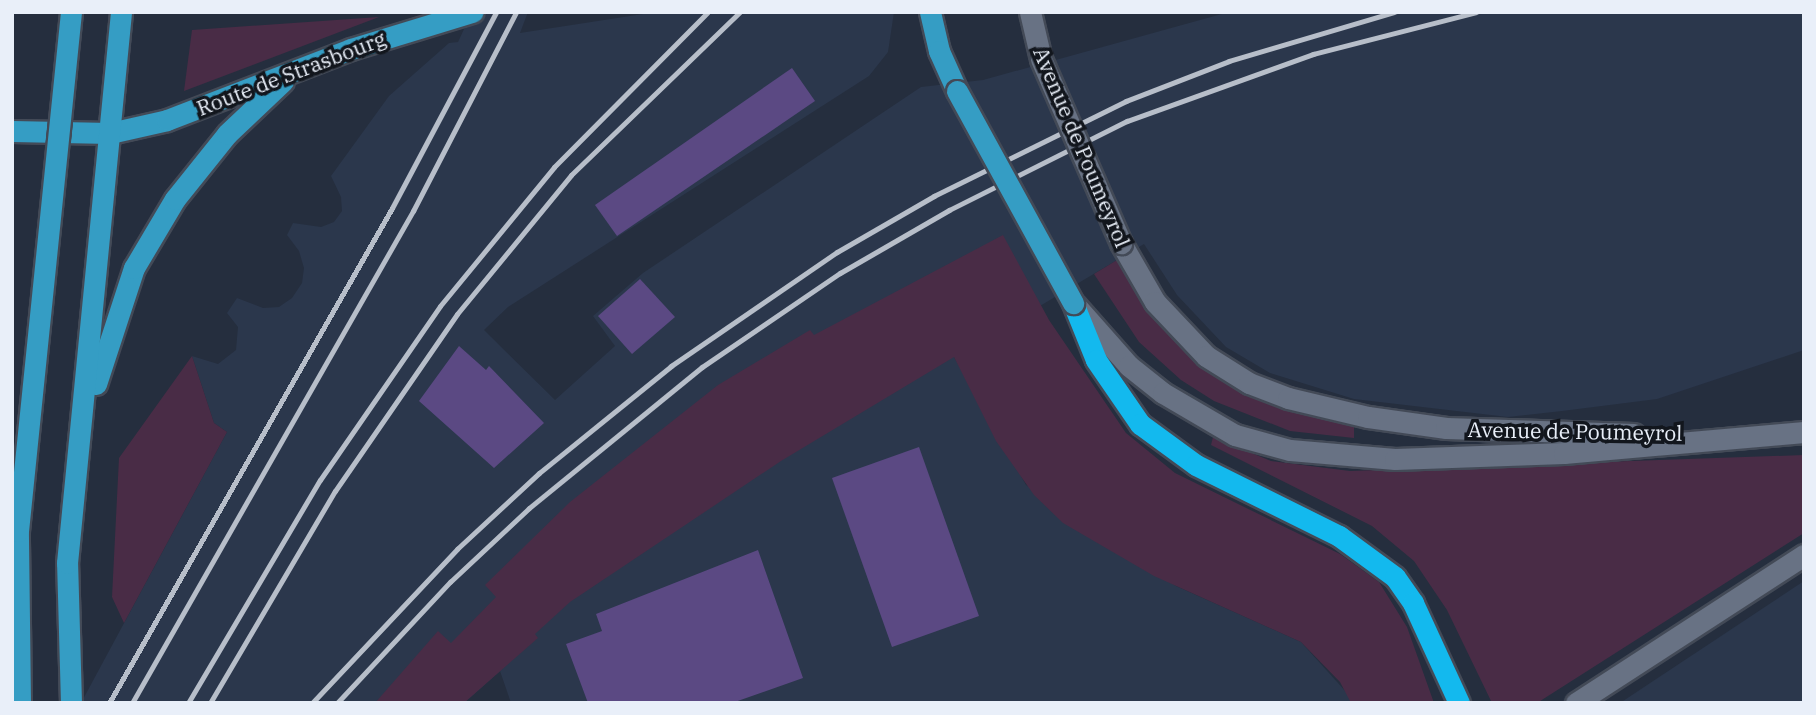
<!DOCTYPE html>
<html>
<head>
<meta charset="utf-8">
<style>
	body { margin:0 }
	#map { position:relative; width:1816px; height:715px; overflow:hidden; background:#252e3e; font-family:"IBM Plex Serif",serif }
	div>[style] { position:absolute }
	.built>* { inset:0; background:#2b374c }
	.green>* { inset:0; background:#492c46 }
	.building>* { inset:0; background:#5b4983 }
	.roads { filter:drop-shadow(2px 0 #434a57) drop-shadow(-2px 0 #434a57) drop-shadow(0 2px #434a57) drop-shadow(0 -2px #434a57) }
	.street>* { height:21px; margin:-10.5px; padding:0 10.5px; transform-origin:10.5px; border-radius:10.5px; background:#687284 }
	.primary>* { height:21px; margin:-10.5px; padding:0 10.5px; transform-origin:10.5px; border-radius:10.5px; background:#359dc4 }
	.highway>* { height:21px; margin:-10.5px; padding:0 10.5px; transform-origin:10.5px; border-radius:10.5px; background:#13b9ee }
	.rail>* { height:5px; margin:-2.5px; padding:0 2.5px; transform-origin:2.5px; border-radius:2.5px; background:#b7bec9 }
	.bridges { filter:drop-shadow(2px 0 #434a57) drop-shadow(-2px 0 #434a57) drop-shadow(0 2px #434a57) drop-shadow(0 -2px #434a57) }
	.street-bridge>* { height:21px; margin:-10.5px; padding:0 10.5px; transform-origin:10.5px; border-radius:10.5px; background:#687284 }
	.primary-bridge>* { height:21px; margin:-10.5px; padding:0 10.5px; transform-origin:10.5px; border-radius:10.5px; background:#359dc4 }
	span { translate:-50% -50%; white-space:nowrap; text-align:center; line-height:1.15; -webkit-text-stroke:7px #12161d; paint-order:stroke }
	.street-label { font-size:21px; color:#e9eff9 }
	.frame { position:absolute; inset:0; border:14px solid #e9eff9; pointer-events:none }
</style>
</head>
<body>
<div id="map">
	<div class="built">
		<i style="clip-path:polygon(472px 12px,528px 12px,520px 33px,656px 12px,894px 12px,888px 52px,869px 76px,508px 307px,484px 330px,555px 400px,615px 346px,593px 316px,643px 273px,921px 87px,983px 80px,1229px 12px,1804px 12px,1804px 350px,1657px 399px,1562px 411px,1508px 417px,1354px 399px,1270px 373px,1226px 347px,1177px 295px,1144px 244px,954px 357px,1026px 485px,1176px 586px,1301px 642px,1356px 703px,511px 703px,500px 671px,464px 703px,81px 703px,227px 432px,214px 423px,192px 356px,218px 364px,236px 350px,238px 327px,227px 313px,237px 298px,263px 308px,279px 307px,292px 298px,302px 283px,304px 268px,299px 251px,287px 235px,293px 223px,321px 227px,334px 222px,342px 211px,341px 197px,331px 176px,389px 96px,449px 43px,458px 42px)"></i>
		<i style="clip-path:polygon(1804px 581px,1804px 703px,1620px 703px)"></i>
	</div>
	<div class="green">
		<i style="clip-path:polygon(379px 17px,184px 91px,192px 30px)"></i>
		<i style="clip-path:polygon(1003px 235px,1049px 320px,1126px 433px,1175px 473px,1340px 554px,1379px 582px,1407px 627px,1434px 703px,1351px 703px,1340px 682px,1301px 642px,1154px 576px,1063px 523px,1034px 495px,996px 441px,954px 357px,781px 461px,570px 602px,535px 634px,538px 638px,464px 703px,375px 703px,438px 631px,451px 643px,496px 597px,485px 585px,570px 502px,718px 385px,810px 330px,814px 335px)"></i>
		<i style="clip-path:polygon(1117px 260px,1159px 325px,1195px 361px,1261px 401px,1354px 427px,1354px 438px,1290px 431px,1214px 401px,1181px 380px,1139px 342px,1094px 274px)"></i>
		<i style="clip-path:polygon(192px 356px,214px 423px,227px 432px,124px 623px,112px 597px,119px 458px)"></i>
		<i style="clip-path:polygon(1213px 437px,1271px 461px,1350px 471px,1804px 455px,1804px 533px,1537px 703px,1492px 703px,1447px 610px,1414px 561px,1372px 526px,1211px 445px)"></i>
	</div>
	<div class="building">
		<i style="clip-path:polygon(792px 68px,815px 101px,617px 236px,595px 205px)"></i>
		<i style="clip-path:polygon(640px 279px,675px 317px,632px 354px,598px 316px)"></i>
		<i style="clip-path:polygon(459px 346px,486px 370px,489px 366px,544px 423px,494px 468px,419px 401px)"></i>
		<i style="clip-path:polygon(919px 447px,979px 616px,892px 647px,832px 478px)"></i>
		<i style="clip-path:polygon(758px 550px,803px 678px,732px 703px,588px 703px,566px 644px,602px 631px,596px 614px)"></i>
	</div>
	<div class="roads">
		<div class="street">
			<i style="left:1030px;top:12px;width:48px;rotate:76.8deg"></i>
			<i style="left:1121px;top:243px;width:68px;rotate:60deg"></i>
			<i style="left:1155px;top:302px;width:74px;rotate:46.6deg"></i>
			<i style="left:1206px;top:356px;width:51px;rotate:32.1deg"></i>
			<i style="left:1249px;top:383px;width:42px;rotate:21deg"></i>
			<i style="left:1288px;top:398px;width:82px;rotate:13.4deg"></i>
			<i style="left:1368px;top:417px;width:79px;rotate:8deg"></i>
			<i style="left:1446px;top:428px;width:188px;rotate:1.8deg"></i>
			<i style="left:1075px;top:305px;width:81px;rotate:48.5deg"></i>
			<i style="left:1129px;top:366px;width:43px;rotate:38.5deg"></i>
			<i style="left:1163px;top:393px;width:83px;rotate:30.3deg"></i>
			<i style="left:1235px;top:435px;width:57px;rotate:15.3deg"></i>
			<i style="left:1290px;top:450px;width:105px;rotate:4.9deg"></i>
			<i style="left:1395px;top:459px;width:169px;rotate:-2deg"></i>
			<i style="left:1564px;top:453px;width:241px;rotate:-5deg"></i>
			<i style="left:1576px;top:703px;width:272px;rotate:-33deg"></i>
		</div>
		<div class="primary">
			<i style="left:930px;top:12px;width:40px;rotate:77deg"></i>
			<i style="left:939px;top:51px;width:44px;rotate:65.8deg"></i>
			<i style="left:12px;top:131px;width:98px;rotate:1.2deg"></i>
			<i style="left:110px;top:133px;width:58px;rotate:-12.8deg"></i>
			<i style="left:167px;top:120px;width:197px;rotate:-21.1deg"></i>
			<i style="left:351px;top:49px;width:127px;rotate:-17deg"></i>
			<i style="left:96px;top:384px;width:122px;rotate:-71.9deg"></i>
			<i style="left:134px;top:268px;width:80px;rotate:-59.3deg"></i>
			<i style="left:175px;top:199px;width:83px;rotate:-51.3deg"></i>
			<i style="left:227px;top:134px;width:77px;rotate:-43.4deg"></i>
			<i style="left:71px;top:703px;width:140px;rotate:-91.6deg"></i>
			<i style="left:67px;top:563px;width:554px;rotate:-84.4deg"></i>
		</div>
		<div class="highway">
			<i style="left:1073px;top:303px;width:61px;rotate:68deg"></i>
			<i style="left:1096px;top:360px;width:78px;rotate:55.5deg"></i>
			<i style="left:1140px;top:424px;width:69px;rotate:36.2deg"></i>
			<i style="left:1196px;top:465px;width:160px;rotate:26.4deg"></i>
			<i style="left:1339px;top:536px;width:69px;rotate:36.2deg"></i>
			<i style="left:1395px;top:577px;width:32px;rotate:55deg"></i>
			<i style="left:1413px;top:603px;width:110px;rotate:65.3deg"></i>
		</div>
	</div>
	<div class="rail">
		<i style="left:109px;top:703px;width:570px;rotate:-60.24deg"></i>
		<i style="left:392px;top:208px;width:222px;rotate:-62deg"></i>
		<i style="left:132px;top:703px;width:567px;rotate:-60.27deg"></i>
		<i style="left:413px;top:211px;width:224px;rotate:-62.6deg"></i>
		<i style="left:188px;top:703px;width:259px;rotate:-59.4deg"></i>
		<i style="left:320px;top:480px;width:211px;rotate:-55.4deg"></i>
		<i style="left:440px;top:306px;width:180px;rotate:-50.6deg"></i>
		<i style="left:554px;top:167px;width:218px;rotate:-45.2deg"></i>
		<i style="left:210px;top:703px;width:246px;rotate:-59.5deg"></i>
		<i style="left:335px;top:491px;width:215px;rotate:-55.4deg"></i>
		<i style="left:457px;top:314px;width:180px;rotate:-50.6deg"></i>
		<i style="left:571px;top:175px;width:235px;rotate:-44deg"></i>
		<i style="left:312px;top:703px;width:212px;rotate:-46.7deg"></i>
		<i style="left:457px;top:549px;width:112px;rotate:-42.8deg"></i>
		<i style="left:539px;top:473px;width:170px;rotate:-39deg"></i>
		<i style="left:671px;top:366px;width:201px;rotate:-34.5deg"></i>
		<i style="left:837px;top:252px;width:112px;rotate:-30deg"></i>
		<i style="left:934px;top:196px;width:214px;rotate:-26.3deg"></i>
		<i style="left:1126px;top:101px;width:110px;rotate:-21.2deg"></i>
		<i style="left:1229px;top:61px;width:172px;rotate:-16.5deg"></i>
		<i style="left:337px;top:703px;width:166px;rotate:-47deg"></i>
		<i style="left:450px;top:582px;width:108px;rotate:-43.1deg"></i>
		<i style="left:529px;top:508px;width:223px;rotate:-39.2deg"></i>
		<i style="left:702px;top:367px;width:167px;rotate:-34.3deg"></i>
		<i style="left:840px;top:273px;width:126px;rotate:-30deg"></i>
		<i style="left:949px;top:210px;width:199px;rotate:-26.6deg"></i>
		<i style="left:1127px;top:121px;width:198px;rotate:-19.8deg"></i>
		<i style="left:1313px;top:54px;width:168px;rotate:-14.4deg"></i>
	</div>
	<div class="bridges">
		<div class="street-bridge">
			<i style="left:1041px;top:59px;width:201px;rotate:66.5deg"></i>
		</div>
		<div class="primary-bridge">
			<i style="left:957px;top:91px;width:242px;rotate:61.3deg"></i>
			<i style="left:20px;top:703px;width:172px;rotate:-90.7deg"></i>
			<i style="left:18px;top:531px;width:522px;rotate:-84.17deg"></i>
		</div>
	</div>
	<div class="street-label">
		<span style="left:291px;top:73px;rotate:-21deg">Route de Strasbourg</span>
		<span style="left:1082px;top:147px;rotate:67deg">Avenue de Poumeyrol</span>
		<span style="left:1575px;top:431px;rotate:1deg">Avenue de Poumeyrol</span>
	</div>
	<div class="frame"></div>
</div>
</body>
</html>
